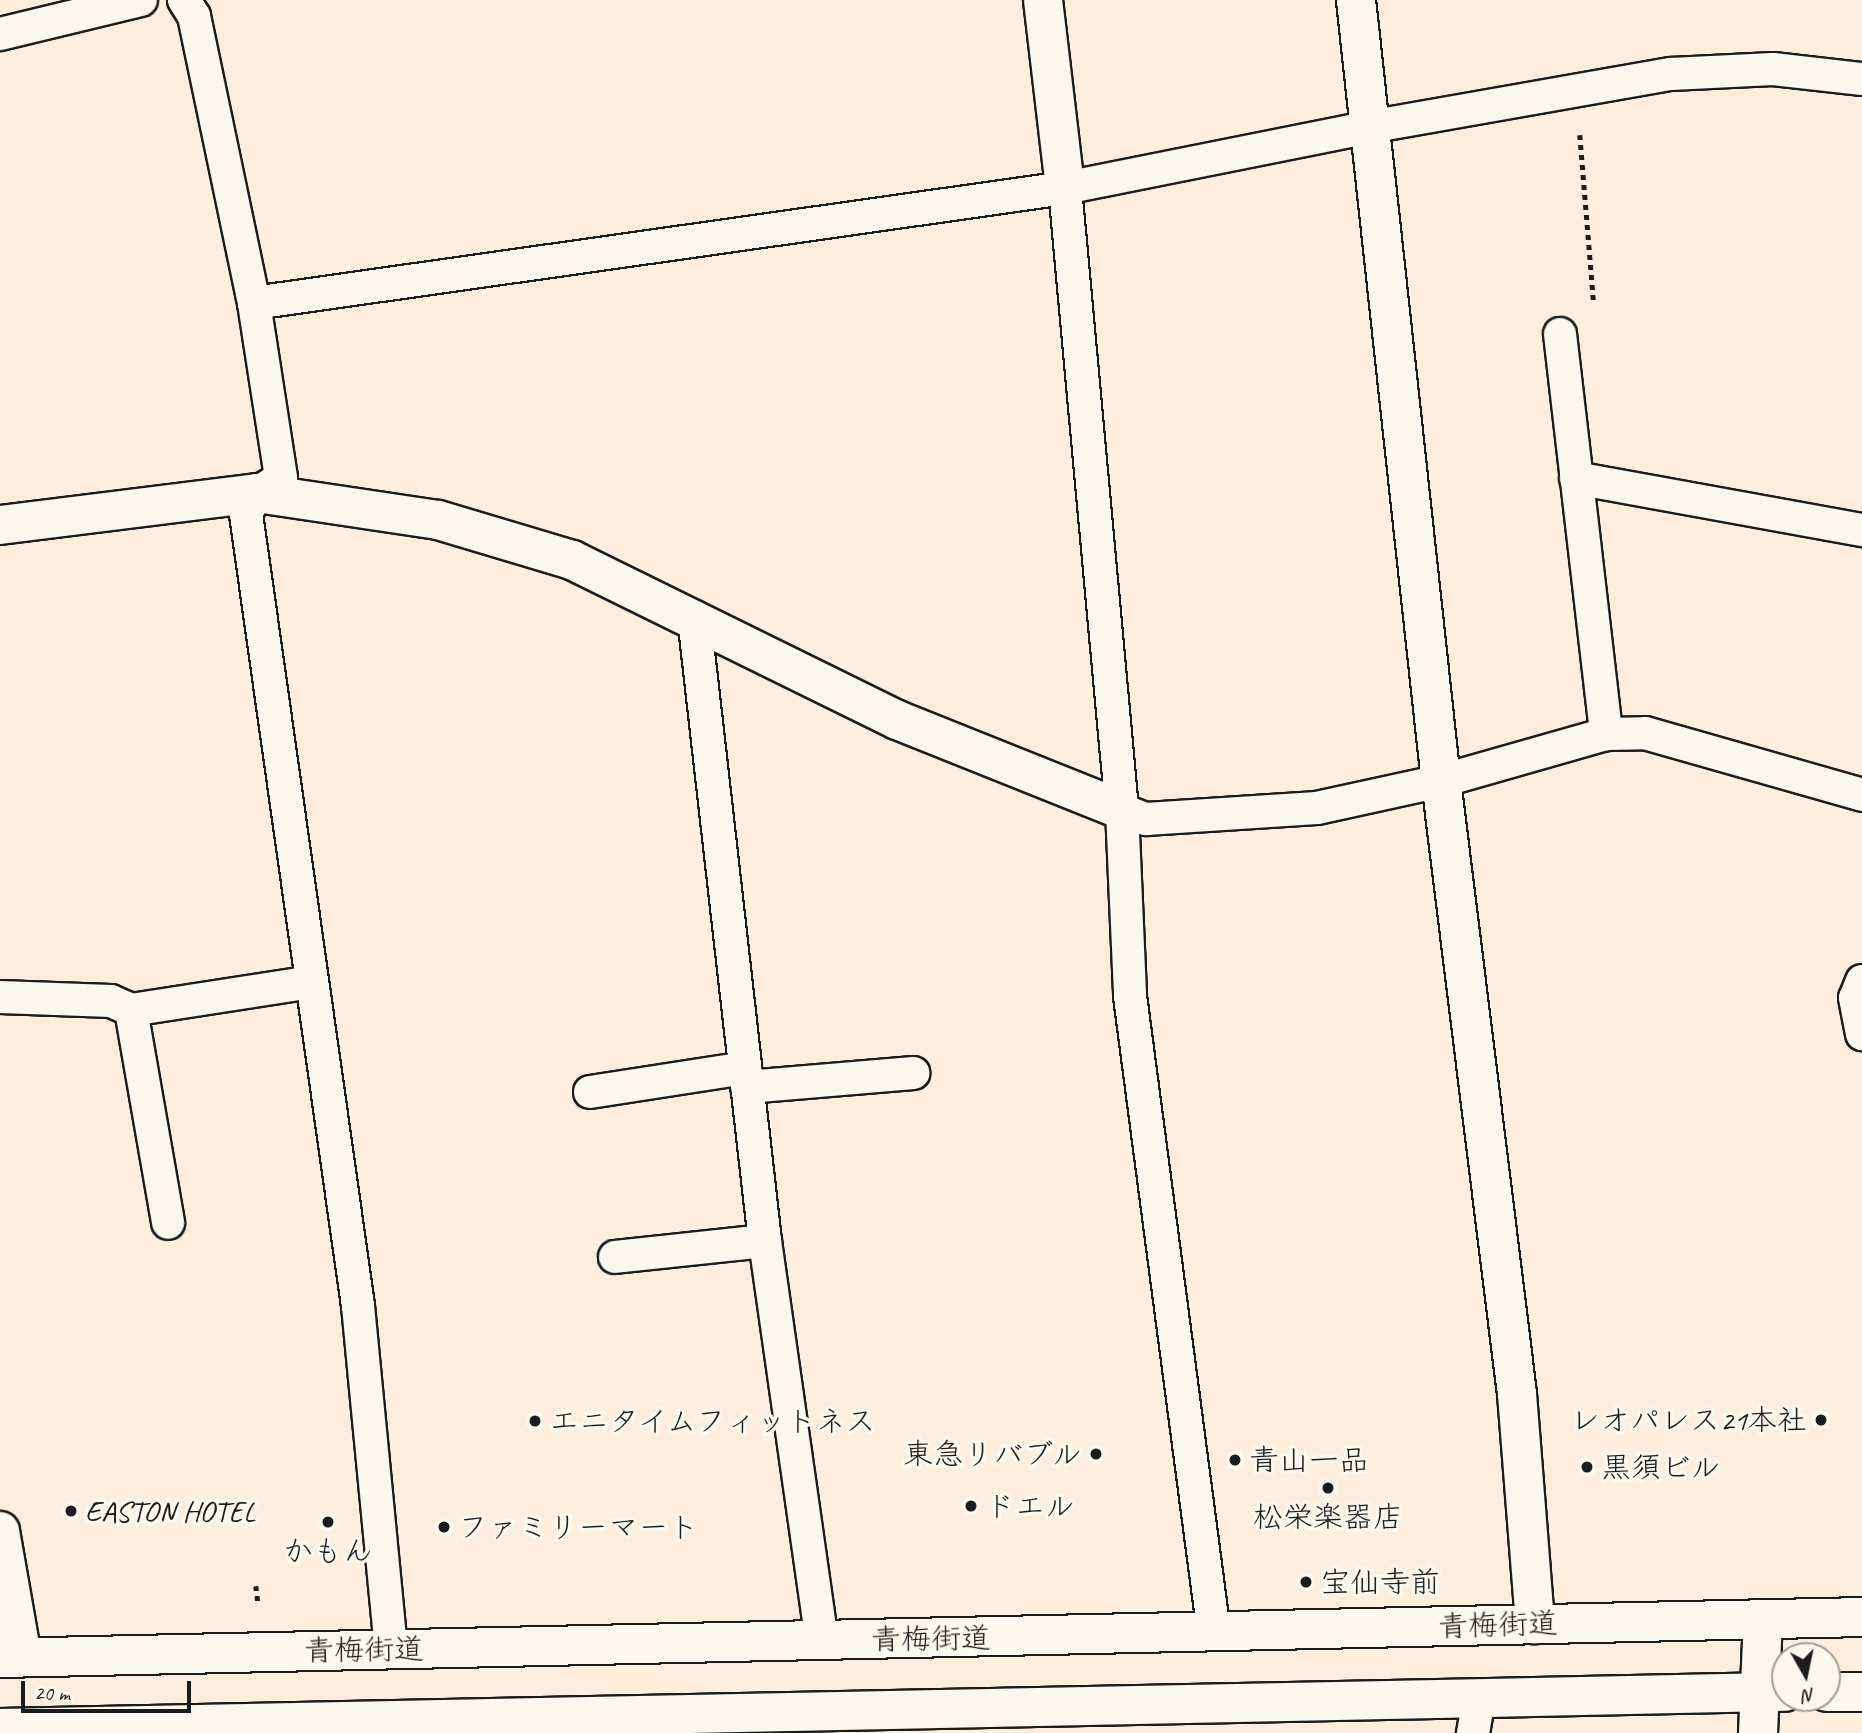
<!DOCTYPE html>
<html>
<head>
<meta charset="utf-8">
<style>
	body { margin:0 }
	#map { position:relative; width:1862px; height:1733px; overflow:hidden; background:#fbeedf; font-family:Caveat,"Klee One",sans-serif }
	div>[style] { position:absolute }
	.path>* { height:4.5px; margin-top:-2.25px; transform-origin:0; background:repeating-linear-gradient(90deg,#1c1c1c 0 5px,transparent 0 10px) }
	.roads { filter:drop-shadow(2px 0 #1c1c1c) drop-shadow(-2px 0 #1c1c1c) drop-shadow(0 2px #1c1c1c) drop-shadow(0 -2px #1c1c1c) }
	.service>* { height:32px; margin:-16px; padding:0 16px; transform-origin:16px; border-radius:16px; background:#fbf7ec }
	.minor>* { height:38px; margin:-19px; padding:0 19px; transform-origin:19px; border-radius:19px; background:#fbf7ec }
	.primary>* { height:38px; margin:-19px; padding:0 19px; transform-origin:19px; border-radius:19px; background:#fbf7ec }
	.dots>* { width:19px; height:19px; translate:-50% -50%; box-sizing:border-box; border:4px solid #fbf7ec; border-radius:50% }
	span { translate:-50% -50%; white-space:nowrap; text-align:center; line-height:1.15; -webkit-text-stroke:7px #fbf7ec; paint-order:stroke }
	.poi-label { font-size:30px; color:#1c1c1c }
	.right { translate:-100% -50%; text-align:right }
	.left { translate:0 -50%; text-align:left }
	.street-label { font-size:30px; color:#1c1c1c }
	.north { position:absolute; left:1771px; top:1642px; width:70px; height:70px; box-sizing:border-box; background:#fbf7ec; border:2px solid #a29f99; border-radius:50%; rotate:171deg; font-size:19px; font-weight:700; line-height:28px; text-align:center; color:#1c1c1c }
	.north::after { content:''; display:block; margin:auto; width:24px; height:32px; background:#1c1c1c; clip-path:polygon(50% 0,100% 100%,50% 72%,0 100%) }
	.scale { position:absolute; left:21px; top:1681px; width:170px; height:32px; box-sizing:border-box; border:4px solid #1c1c1c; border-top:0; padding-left:9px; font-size:21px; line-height:24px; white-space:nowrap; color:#1c1c1c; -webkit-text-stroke:5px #fbf7ec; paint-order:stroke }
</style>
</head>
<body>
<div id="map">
	<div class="path">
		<i style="left:1580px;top:135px;width:170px;rotate:85.3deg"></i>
		<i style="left:256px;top:1586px;width:16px;rotate:83deg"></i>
	</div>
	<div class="roads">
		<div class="service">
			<i style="left:184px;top:0;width:19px;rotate:58deg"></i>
			<i style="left:194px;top:16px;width:293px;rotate:78.2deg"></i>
			<i style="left:254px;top:303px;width:819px;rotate:-8.07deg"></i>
			<i style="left:1065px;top:188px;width:310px;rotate:-11.3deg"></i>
			<i style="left:1369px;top:127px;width:307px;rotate:-10deg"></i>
			<i style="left:1671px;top:74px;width:102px;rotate:-2.8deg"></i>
			<i style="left:1773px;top:69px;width:90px;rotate:6.4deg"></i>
			<i style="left:0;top:34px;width:145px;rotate:-13.6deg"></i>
			<i style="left:1065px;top:188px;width:625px;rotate:84.76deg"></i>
			<i style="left:1122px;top:810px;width:186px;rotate:87.5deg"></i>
			<i style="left:1130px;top:996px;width:643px;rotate:82.49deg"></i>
			<i style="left:254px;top:303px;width:177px;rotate:81.2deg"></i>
			<i style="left:281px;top:478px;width:28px;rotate:148deg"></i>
			<i style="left:257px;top:493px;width:24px;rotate:118deg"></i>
			<i style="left:246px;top:514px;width:800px;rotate:81.95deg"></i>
			<i style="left:358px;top:1306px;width:345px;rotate:84.5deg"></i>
			<i style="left:1560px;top:334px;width:403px;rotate:83.4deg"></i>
			<i style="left:1576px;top:478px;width:291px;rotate:10.3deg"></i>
			<i style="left:694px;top:617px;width:628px;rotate:83.51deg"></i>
			<i style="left:765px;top:1241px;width:405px;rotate:81.9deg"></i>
			<i style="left:1122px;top:810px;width:26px;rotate:21deg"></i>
			<i style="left:1146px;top:819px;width:171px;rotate:-3.7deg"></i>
			<i style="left:1317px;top:808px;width:127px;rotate:-12.3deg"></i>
			<i style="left:1441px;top:781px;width:172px;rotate:-15.9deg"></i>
			<i style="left:1606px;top:734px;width:39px;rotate:-1deg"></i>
			<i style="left:1645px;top:733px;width:226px;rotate:15.9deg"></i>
			<i style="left:1862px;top:981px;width:18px;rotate:112deg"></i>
			<i style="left:1855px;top:998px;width:37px;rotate:79deg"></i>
			<i style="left:0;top:997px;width:111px;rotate:2.1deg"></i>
			<i style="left:111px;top:1001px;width:22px;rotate:24deg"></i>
			<i style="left:131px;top:1010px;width:183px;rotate:-8.8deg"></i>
			<i style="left:131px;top:1010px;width:216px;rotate:80.1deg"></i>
			<i style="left:747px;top:1087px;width:167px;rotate:-4.8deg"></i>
			<i style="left:590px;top:1092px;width:157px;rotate:-8.8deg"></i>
			<i style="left:615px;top:1257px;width:151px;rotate:-6.1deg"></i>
			<i style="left:1473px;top:1733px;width:36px;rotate:-80deg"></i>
		</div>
		<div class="minor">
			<i style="left:1043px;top:0;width:189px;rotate:83.3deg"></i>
			<i style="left:1356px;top:0;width:786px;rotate:83.79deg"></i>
			<i style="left:1441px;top:781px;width:618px;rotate:82.93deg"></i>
			<i style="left:1517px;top:1394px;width:231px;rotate:85.5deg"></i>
			<i style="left:0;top:525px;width:259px;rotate:-7.1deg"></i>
			<i style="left:257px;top:493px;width:183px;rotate:8.5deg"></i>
			<i style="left:438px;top:520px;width:140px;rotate:16.6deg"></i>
			<i style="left:572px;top:560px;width:362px;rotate:26.2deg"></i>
			<i style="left:897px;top:720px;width:242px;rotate:21.8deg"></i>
			<i style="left:0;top:1531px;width:128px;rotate:80.1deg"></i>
			<i style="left:1758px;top:1733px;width:114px;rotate:-87.5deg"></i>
		</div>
		<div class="primary">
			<i style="left:0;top:1658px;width:1862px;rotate:-1.26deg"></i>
			<i style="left:1827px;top:1692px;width:35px"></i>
			<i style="left:0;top:1728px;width:1785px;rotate:-1.16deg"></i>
		</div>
	</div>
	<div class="dots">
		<i style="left:1821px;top:1420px;background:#1c1c1c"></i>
		<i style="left:535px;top:1421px;background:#1c1c1c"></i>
		<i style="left:1096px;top:1454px;background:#1c1c1c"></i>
		<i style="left:1235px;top:1460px;background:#1c1c1c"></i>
		<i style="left:1587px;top:1467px;background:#1c1c1c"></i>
		<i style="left:1328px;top:1488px;background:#1c1c1c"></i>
		<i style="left:971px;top:1506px;background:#1c1c1c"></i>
		<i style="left:71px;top:1511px;background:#1c1c1c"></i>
		<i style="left:328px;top:1522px;background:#1c1c1c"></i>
		<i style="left:444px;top:1527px;background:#1c1c1c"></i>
		<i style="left:1306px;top:1582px;background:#1c1c1c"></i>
	</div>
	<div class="poi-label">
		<span class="right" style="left:1807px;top:1420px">レオパレス21本社</span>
		<span class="left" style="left:549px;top:1421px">エニタイムフィットネス</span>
		<span class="right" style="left:1082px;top:1454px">東急リバブル</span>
		<span class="left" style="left:1249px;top:1460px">青山一品</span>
		<span class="left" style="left:1601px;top:1467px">黒須ビル</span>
		<span class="left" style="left:985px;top:1506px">ドエル</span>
		<span class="left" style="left:85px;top:1511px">EASTON HOTEL</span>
		<span style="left:1328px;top:1517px">松栄楽器店</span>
		<span class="left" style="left:458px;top:1527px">ファミリーマート</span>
		<span style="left:328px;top:1551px">かもん</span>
		<span class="left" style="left:1320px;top:1582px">宝仙寺前</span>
	</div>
	<div class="street-label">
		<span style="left:1498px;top:1625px;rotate:-2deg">青梅街道</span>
		<span style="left:931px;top:1639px;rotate:-1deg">青梅街道</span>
		<span style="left:364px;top:1650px;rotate:-1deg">青梅街道</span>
	</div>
	<div class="north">N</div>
	<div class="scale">20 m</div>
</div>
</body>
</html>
